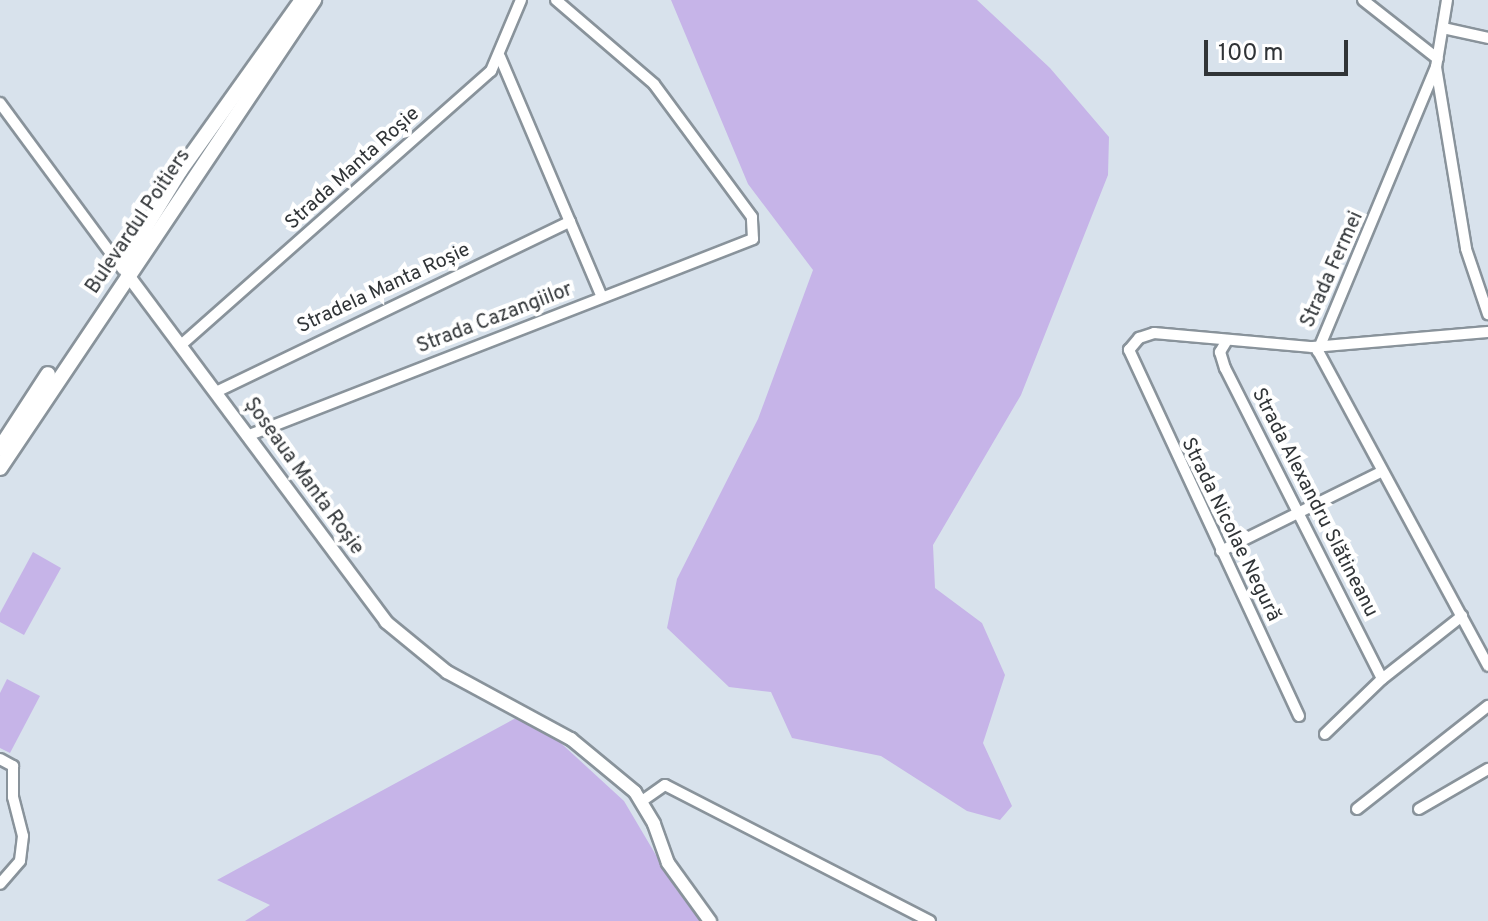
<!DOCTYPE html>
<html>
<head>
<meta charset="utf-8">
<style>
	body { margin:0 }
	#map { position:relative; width:1488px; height:921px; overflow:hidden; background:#d8e2ec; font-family:Overpass,sans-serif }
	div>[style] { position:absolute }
	.green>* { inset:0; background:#c6b4e8 }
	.roads { filter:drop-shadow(2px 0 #89939b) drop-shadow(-2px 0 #89939b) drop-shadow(0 2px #89939b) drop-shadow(0 -2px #89939b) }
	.minor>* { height:10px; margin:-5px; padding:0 5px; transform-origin:5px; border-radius:5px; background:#fff }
	.tertiary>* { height:12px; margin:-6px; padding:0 6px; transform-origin:6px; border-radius:6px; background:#fff }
	.secondary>* { height:14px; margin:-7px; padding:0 7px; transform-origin:7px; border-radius:7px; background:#fff }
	span { translate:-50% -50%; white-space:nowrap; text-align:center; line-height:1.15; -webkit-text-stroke:8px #fff; paint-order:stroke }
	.street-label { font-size:20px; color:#303437 }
	.scale { position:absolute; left:1204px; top:40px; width:144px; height:36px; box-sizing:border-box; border:4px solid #303437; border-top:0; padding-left:10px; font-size:24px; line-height:28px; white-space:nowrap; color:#303437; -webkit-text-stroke:6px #fff; paint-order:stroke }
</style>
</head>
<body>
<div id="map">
	<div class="green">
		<i style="clip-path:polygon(671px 0,977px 0,1050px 68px,1109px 137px,1108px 175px,1021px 395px,933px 545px,935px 588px,982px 623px,1005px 675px,983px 743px,1012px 806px,1000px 820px,967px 811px,881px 756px,792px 738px,771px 692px,729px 687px,667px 628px,677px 579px,758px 419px,813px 270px,748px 184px)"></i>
		<i style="clip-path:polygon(33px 552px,61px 568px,24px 635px,0 622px,0 613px)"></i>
		<i style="clip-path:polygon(7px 679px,40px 696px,10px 753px,0 748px,0 693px)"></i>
		<i style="clip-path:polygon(527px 712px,624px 801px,676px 889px,702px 921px,245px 921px,270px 905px,217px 880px)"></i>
	</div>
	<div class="roads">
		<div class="minor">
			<i style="left:1363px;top:0;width:95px;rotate:38.2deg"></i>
			<i style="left:1447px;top:0;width:68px;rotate:99.3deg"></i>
			<i style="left:1436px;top:67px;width:308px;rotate:112.6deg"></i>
			<i style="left:1318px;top:351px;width:358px;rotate:61.6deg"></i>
			<i style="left:1443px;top:28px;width:46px;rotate:12.5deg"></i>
			<i style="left:500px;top:57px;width:261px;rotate:67deg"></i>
			<i style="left:1436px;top:67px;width:184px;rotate:80.6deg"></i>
			<i style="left:1466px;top:249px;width:69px;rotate:71.3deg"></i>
			<i style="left:0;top:103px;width:207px;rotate:53.6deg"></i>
			<i style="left:1226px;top:342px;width:12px;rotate:121deg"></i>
			<i style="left:1220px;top:352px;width:17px;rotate:73deg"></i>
			<i style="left:1225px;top:368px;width:348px;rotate:63.2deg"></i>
			<i style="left:181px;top:345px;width:414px;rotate:-41.5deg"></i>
			<i style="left:491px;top:71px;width:77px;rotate:-67.1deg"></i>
			<i style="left:216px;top:392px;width:393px;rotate:-25.7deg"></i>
			<i style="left:247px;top:436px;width:543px;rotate:-21.27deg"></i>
			<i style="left:753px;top:239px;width:22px;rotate:-93deg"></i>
			<i style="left:752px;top:217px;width:165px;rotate:-126.4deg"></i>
			<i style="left:654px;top:84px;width:129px;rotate:-139.4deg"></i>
			<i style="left:1221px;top:551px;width:178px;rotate:-26.3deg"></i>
			<i style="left:1299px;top:716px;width:404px;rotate:-114.9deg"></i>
			<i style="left:1129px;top:350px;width:16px;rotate:-50deg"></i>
			<i style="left:1139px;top:338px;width:16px;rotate:-18deg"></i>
			<i style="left:1154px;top:333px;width:159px;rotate:5.1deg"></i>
			<i style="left:1312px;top:347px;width:177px;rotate:-4.9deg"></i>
			<i style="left:1325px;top:734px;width:79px;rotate:-44deg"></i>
			<i style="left:1382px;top:679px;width:102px;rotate:-38.2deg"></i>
			<i style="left:0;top:759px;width:15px;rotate:28deg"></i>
			<i style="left:13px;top:766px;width:31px;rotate:90deg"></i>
			<i style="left:13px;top:797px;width:40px;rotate:75.6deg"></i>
			<i style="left:23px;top:836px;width:25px;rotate:97deg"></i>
			<i style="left:20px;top:861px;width:30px;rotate:131deg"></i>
			<i style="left:642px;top:801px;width:28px;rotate:-35deg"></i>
			<i style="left:665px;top:785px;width:298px;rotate:27.2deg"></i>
			<i style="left:1357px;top:809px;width:167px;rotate:-38.2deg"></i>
			<i style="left:1419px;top:809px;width:80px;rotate:-30.1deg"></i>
		</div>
		<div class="tertiary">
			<i style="left:127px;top:274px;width:434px;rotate:53.3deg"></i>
			<i style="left:386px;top:622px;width:79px;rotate:39.3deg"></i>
			<i style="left:447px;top:672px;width:141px;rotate:28.4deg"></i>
			<i style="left:571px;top:739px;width:83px;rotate:39.6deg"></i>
			<i style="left:635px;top:792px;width:37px;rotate:59deg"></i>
			<i style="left:654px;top:824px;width:41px;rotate:70.3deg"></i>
			<i style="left:668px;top:863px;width:72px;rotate:54.1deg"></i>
		</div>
		<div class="secondary">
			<i style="left:123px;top:264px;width:109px;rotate:-58.5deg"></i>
			<i style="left:180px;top:171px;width:210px;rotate:-54.5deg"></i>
			<i style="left:0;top:448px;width:88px;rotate:-57deg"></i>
			<i style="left:0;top:468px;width:564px;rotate:-56.14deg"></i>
		</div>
	</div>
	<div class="street-label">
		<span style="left:353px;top:169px;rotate:-42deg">Strada Manta Roșie</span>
		<span style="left:139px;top:222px;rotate:-56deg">Bulevardul Poitiers</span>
		<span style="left:1333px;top:270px;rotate:-66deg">Strada Fermei</span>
		<span style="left:384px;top:289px;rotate:-25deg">Stradela Manta Roșie</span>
		<span style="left:495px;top:319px;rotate:-21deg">Strada Cazangiilor</span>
		<span style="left:303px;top:477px;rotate:54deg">Șoseaua Manta Roșie</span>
		<span style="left:1314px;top:503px;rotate:63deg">Strada Alexandru Slătineanu</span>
		<span style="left:1230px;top:530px;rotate:64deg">Strada Nicolae Negură</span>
	</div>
	<div class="scale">100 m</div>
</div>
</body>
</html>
